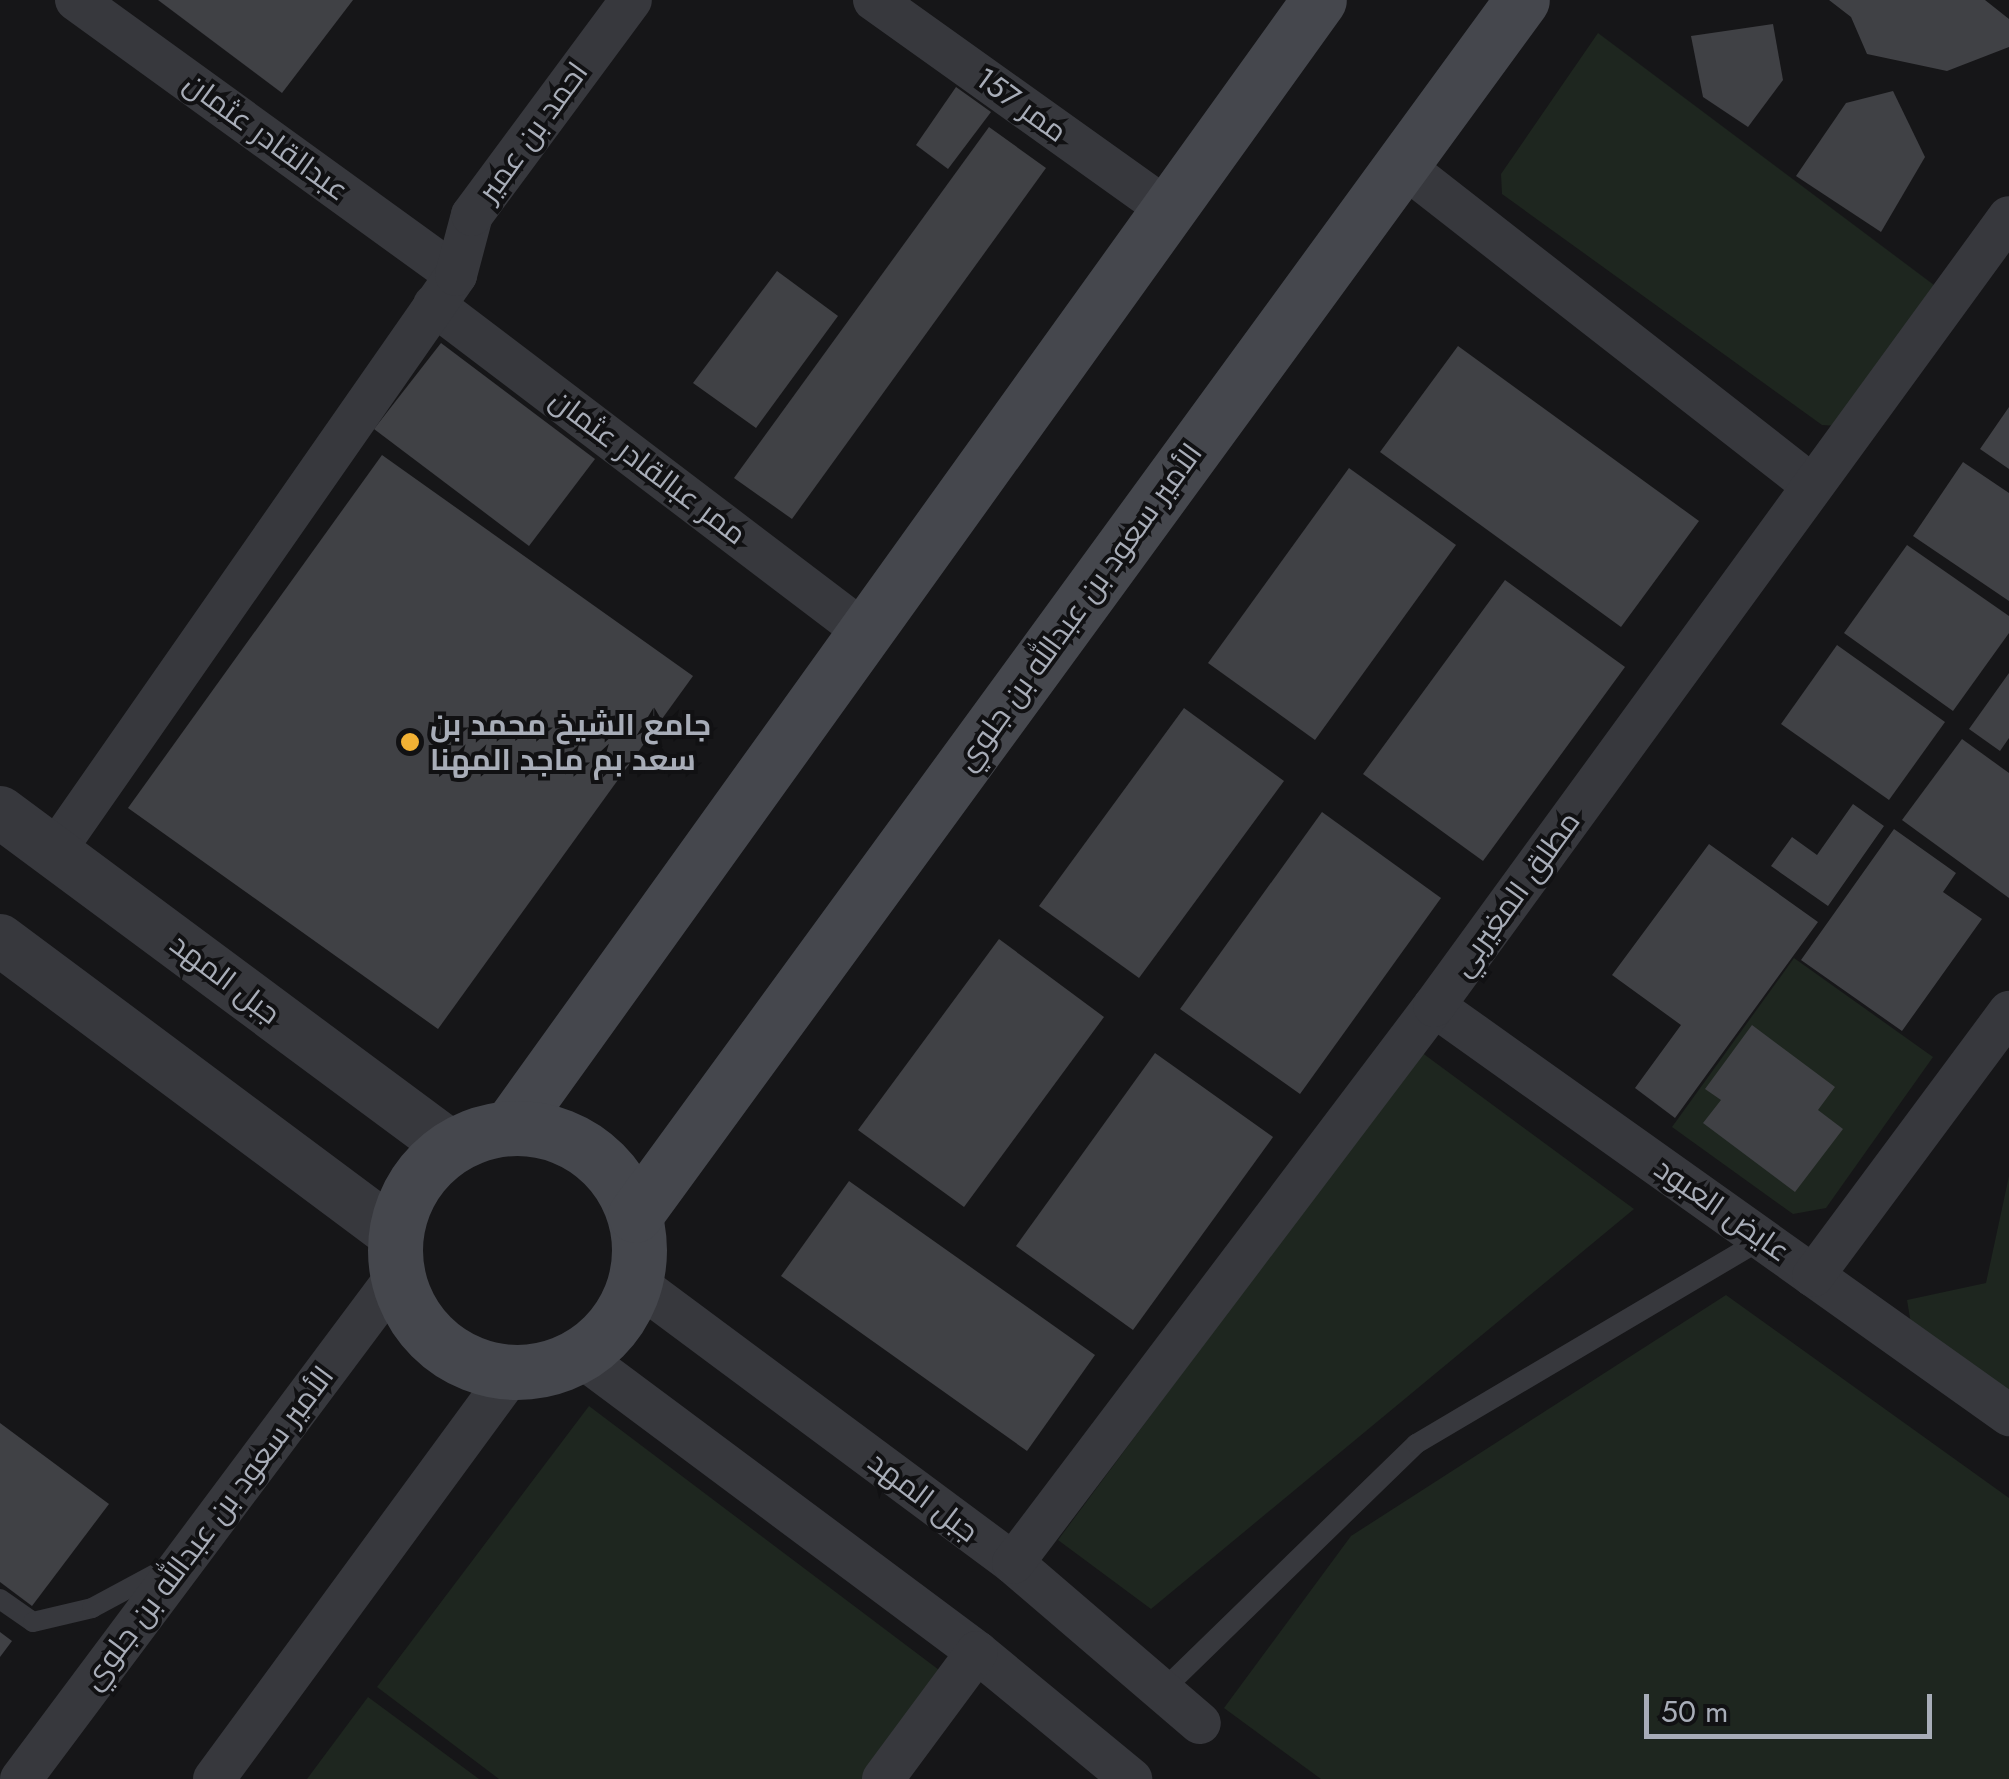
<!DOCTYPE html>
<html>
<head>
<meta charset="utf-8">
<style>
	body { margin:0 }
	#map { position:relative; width:2009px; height:1779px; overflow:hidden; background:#161618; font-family:Jost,Cairo,sans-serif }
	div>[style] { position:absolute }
	.green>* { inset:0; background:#1e261f }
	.building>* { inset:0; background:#404145 }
	.service>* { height:20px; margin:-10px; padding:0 10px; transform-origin:10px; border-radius:10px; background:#37383d }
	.minor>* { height:42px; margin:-21px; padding:0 21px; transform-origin:21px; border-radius:21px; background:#37383d }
	.tertiary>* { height:52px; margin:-26px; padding:0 26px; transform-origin:26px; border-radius:26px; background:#37383d }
	.secondary>* { height:55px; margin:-27.5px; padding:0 27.5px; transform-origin:27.5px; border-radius:27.5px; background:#45474d }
	.secondary>.ring { margin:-27.5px; padding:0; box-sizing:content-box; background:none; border:55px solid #45474d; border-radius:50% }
	.dots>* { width:28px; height:28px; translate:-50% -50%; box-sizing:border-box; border:5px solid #111113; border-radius:50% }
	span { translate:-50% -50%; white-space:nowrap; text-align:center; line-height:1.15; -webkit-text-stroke:8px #111113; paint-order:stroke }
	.street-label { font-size:30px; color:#a8adb8 }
	.poi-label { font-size:30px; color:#a8adb8; font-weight:700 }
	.left { translate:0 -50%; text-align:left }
	.scale { position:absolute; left:1644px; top:1694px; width:288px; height:45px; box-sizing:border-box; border:5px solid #a8adb8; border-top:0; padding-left:12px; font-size:30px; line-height:35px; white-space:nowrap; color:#a8adb8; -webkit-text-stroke:8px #111113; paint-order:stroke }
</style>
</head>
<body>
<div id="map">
	<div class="green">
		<i style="clip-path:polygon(1598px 33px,1942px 291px,1838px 426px,1822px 425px,1502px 194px,1501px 174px)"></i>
		<i style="clip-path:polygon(1794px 958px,1933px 1057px,1826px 1208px,1793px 1214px,1672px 1127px)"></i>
		<i style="clip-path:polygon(1421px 1052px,1634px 1209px,1151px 1609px,1058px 1540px)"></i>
		<i style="clip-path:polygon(2009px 1176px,2009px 1394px,1911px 1324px,1907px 1300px,1986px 1283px)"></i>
		<i style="clip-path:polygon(1726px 1295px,2009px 1498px,2009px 1779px,1321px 1779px,1224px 1708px,1351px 1536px)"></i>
		<i style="clip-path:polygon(589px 1406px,947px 1676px,869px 1779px,499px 1779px,377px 1687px)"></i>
		<i style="clip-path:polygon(368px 1697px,479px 1779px,307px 1779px)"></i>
	</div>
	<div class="building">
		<i style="clip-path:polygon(158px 0,353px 0,282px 93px)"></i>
		<i style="clip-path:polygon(1829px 0,1985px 0,2009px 19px,2009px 47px,1947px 71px,1867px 54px,1851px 17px)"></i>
		<i style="clip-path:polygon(1773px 24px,1783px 80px,1748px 127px,1703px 97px,1691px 36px)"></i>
		<i style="clip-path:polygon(956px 87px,991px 112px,948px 169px,916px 145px)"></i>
		<i style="clip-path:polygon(1893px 91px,1925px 157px,1881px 232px,1796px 176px,1846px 103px)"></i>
		<i style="clip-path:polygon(989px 127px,1046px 168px,792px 519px,734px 478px)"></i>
		<i style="clip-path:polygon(777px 271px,838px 316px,756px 428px,693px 383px)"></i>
		<i style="clip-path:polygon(441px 343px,595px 459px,529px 546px,374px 429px)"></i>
		<i style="clip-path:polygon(1458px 346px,1699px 521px,1621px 627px,1380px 452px)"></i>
		<i style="clip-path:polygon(2009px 407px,2009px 469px,1980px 449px)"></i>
		<i style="clip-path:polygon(382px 455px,693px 676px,438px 1029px,128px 808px)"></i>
		<i style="clip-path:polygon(1963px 462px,2009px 493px,2009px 601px,1913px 536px)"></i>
		<i style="clip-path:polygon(1349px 468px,1456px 545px,1315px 740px,1208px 663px)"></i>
		<i style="clip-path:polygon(1907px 545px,2009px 616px,2009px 633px,1953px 711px,1844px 633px)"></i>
		<i style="clip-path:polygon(1505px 580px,1625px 667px,1483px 861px,1363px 774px)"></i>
		<i style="clip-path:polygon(1837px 645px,1945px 722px,1889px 800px,1781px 724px)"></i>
		<i style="clip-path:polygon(2009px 673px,2009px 738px,2000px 751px,1969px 729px)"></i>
		<i style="clip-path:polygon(1184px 708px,1284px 781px,1139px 978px,1039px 906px)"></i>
		<i style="clip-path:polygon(1962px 739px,2009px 773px,2009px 898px,1902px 820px)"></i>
		<i style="clip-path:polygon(1853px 804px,1884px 826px,1828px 906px,1771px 866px,1792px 837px,1817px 855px)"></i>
		<i style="clip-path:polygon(1322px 812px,1441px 898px,1300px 1094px,1180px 1009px)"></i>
		<i style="clip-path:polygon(1894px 829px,1956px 873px,1943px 892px,1982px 919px,1902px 1031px,1801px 960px)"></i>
		<i style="clip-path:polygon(1709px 844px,1818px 922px,1675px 1118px,1635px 1088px,1681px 1025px,1612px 975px)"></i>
		<i style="clip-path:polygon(999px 939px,1104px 1017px,964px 1207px,858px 1130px)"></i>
		<i style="clip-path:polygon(1752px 1025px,1835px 1087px,1818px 1110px,1843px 1129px,1795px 1192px,1703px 1123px,1721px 1100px,1705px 1089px)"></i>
		<i style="clip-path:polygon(1155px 1053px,1273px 1137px,1133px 1330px,1016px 1246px)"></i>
		<i style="clip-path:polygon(849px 1181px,1095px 1355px,1027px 1451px,781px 1276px)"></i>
		<i style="clip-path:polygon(0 1423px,109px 1504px,32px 1606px,0 1582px)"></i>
		<i style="clip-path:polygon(0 1632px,12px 1641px,0 1657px)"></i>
	</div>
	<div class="service">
		<i style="left:0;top:1599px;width:40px;rotate:34.9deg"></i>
		<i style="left:33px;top:1622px;width:61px;rotate:-13.3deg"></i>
		<i style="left:92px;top:1608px;width:86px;rotate:-28.3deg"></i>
		<i style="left:1161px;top:1692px;width:356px;rotate:-44.2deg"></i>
		<i style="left:1416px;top:1444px;width:402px;rotate:-30.6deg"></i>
	</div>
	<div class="minor">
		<i style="left:76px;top:0;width:469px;rotate:35.9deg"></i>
		<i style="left:874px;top:0;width:360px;rotate:35.5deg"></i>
		<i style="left:1402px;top:165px;width:521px;rotate:37.99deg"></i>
		<i style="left:434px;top:305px;width:537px;rotate:37.21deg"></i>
		<i style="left:54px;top:852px;width:703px;rotate:-55.13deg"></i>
		<i style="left:456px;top:275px;width:62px;rotate:-75.1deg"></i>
		<i style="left:472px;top:215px;width:267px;rotate:-53.5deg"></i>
		<i style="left:1434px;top:1006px;width:706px;rotate:35.42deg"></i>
		<i style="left:1813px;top:1276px;width:329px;rotate:-53.4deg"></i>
		<i style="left:636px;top:1283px;width:470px;rotate:36.6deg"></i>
		<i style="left:1013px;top:1563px;width:246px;rotate:40.6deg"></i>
		<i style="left:580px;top:1356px;width:495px;rotate:36.7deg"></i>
		<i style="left:977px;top:1652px;width:200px;rotate:39.5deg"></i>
		<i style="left:1013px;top:1563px;width:698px;rotate:-52.92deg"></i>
		<i style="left:1434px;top:1006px;width:976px;rotate:-53.92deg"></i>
		<i style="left:21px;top:1779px;width:627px;rotate:-53.24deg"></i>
		<i style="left:214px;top:1779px;width:502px;rotate:-53.75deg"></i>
		<i style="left:883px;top:1779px;width:158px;rotate:-53.5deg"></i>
	</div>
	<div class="tertiary">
		<i style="left:0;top:812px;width:560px;rotate:36.58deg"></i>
		<i style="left:0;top:940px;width:492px;rotate:36.7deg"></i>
	</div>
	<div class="secondary">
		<i style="left:510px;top:1127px;width:1387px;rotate:-54.33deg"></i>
		<i class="ring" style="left:395px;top:1128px;width:189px;height:189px"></i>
		<i style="left:635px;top:1215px;width:1504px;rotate:-53.87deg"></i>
	</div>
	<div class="dots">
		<i style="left:410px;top:742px;background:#f2b134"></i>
	</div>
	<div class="street-label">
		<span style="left:1021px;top:105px;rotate:36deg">ممر 157</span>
		<span style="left:533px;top:132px;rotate:-54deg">احمد بن عمير</span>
		<span style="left:266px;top:137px;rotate:36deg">عبدالقادر عثمان</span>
		<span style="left:648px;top:467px;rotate:37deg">ممر عبالقادر عثمان</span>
		<span style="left:1079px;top:607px;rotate:-54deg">الأمير سعود بن عبدالله بن جلوي</span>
		<span style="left:1516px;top:894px;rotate:-54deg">مطلق المغيربي</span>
		<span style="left:225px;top:979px;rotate:37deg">جبل المهد</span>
		<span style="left:1722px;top:1210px;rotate:35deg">عايض العبود</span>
		<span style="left:923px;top:1497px;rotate:37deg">جبل المهد</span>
		<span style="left:208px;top:1528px;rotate:-53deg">الأمير سعود بن عبدالله بن جلوي</span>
	</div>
	<div class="poi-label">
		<span class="left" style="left:430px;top:742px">جامع الشيخ محمد بن<br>سعد بم ماجد المهنا</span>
	</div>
	<div class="scale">50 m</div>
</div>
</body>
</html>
